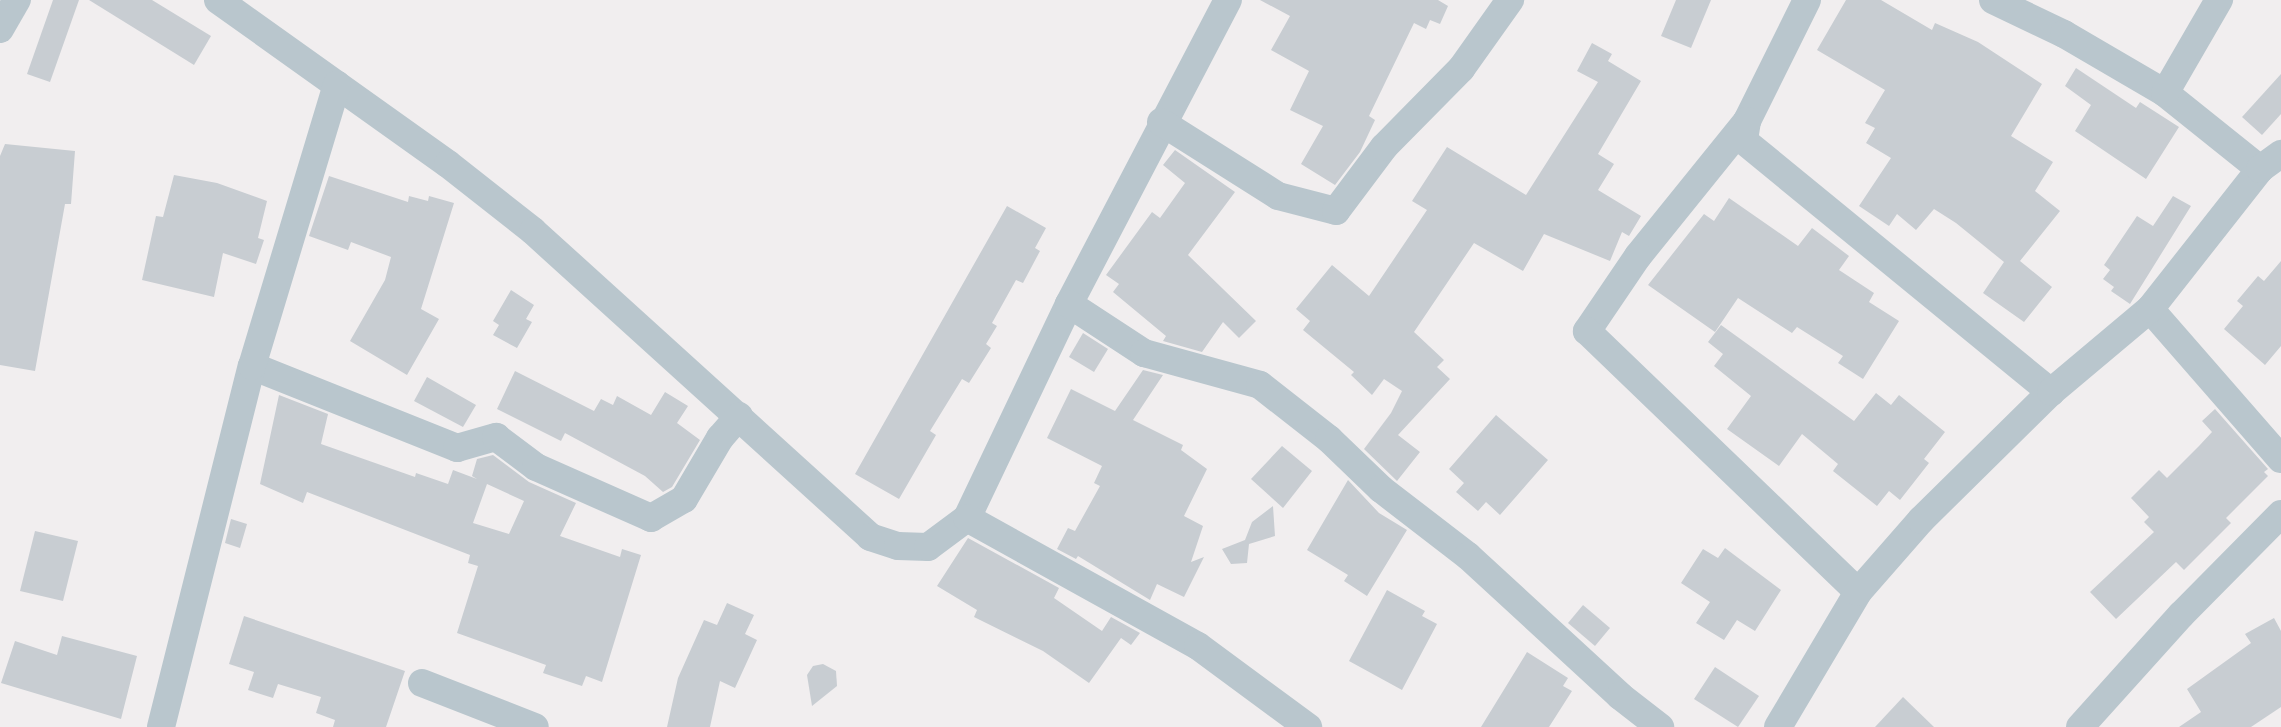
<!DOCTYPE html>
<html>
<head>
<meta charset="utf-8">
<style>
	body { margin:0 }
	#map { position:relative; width:2281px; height:727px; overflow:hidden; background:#f1eeef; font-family:"IBM Plex Sans",sans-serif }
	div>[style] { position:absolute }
	.building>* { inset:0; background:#c8cdd2 }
	.street>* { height:28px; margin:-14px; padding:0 14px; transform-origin:14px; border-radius:14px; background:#b9c6cd }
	span { translate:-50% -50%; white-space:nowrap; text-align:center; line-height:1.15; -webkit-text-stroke:6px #fff; paint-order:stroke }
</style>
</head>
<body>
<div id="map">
	<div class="building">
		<i style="clip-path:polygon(53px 0,79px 0,50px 82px,27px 74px)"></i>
		<i style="clip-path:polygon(89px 0,152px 0,211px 36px,194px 65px)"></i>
		<i style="clip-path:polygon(1260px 0,1438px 0,1448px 6px,1440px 24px,1430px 20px,1426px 29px,1414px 23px,1369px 116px,1375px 120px,1360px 152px,1335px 185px,1301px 164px,1323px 126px,1290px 110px,1309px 71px,1271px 50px,1290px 16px)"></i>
		<i style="clip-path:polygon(1676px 0,1711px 0,1691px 48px,1661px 36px)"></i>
		<i style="clip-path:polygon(1846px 0,1881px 0,1932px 30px,1935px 23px,1978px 42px,2042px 84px,2011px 136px,2053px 162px,2035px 191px,2060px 211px,2020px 261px,2052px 287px,2024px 322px,1983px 293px,2004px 262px,1956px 223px,1934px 209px,1916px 230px,1897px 214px,1889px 226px,1859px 206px,1891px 158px,1866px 143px,1875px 128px,1865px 123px,1885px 90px,1817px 50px)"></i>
		<i style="clip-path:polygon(1592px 43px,1612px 54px,1608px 61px,1641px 81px,1598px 154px,1614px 164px,1598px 190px,1641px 216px,1629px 236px,1622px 232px,1610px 261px,1544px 234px,1523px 271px,1474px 243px,1414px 332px,1444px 360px,1437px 367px,1450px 379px,1398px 435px,1420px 452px,1397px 481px,1364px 449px,1391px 413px,1402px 391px,1384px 379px,1372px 395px,1351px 375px,1354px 372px,1303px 330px,1310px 321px,1296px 309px,1332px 265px,1369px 296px,1427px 210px,1412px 201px,1447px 147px,1526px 195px,1598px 82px,1577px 71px)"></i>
		<i style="clip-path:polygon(2076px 68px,2136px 108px,2140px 102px,2179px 127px,2146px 179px,2075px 131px,2091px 105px,2065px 86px)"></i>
		<i style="clip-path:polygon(2281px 74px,2281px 114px,2262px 135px,2242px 117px)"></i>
		<i style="clip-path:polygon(5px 144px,75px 151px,71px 204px,65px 204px,35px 371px,0 365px,0 156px)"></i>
		<i style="clip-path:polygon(1175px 150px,1235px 192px,1188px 255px,1256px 321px,1239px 338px,1223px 322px,1202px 352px,1163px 341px,1166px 336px,1113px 292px,1119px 284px,1106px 275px,1152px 212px,1160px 218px,1185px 183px,1163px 165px)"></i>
		<i style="clip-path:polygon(174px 175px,217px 183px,267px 201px,258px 238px,264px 240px,256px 264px,223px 253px,214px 297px,142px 280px,156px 216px,163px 217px)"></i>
		<i style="clip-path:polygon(329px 176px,408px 202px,409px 196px,428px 201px,429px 196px,454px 203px,421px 309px,439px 319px,407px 375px,350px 341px,385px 280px,391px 257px,351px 242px,348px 250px,309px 236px)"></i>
		<i style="clip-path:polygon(2173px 196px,2191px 206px,2130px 304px,2111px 291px,2114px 287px,2103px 279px,2110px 270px,2104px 265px,2137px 216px,2153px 226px)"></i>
		<i style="clip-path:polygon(1729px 198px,1798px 246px,1812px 228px,1849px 256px,1839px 270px,1874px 293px,1869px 302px,1899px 321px,1863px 379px,1838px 363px,1843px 356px,1797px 327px,1792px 333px,1738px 298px,1715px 332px,1648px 285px,1704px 214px,1714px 221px)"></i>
		<i style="clip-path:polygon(1007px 206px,1046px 228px,1035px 248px,1040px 251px,1023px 283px,1016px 280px,992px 323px,997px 326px,986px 344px,991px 348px,969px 383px,962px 379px,930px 431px,936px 435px,899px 499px,855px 474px)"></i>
		<i style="clip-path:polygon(2281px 261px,2281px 346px,2265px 365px,2224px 329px,2243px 306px,2237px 301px,2258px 276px,2264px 281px)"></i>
		<i style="clip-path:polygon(511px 290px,534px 305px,526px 319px,532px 322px,517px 348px,493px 335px,499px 325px,493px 321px)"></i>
		<i style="clip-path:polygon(1721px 325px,1854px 421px,1876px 393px,1891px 405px,1899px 395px,1945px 432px,1924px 459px,1929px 463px,1900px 500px,1889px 491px,1877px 506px,1833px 471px,1838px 464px,1802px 434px,1779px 466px,1727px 429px,1751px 396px,1714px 366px,1723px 354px,1708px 342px)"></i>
		<i style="clip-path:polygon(1083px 333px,1108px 349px,1094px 372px,1069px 357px)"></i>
		<i style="clip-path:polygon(1143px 370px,1163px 375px,1133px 420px,1183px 445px,1181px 450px,1207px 469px,1184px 516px,1203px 526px,1191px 562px,1204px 557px,1184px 597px,1157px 584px,1150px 600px,1078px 556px,1076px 559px,1057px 549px,1068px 528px,1075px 531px,1100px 486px,1094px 483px,1102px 466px,1047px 438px,1071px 389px,1115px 411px)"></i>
		<i style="clip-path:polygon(515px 371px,594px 411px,601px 399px,613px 405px,617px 396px,651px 415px,665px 392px,688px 406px,677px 423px,700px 440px,672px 487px,663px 492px,645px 476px,565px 433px,561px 441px,497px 409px)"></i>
		<i style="clip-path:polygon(427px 377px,476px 405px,463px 427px,414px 401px)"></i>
		<i style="clip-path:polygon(evenodd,279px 395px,328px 414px,321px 444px,415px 477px,416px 473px,448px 484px,453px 470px,477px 479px,472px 476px,477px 459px,493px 455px,529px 482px,576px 503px,560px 536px,620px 557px,622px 549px,641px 555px,602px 682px,586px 676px,582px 686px,543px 673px,546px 665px,457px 633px,478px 566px,468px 563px,470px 555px,307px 492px,303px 503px,260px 484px,279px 395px,487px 484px,524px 501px,509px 534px,473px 523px,487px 484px)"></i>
		<i style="clip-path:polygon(2215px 409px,2268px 469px,2264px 472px,2268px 476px,2226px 518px,2231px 523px,2184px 570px,2176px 562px,2116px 619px,2090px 592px,2154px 532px,2144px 522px,2149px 517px,2131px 498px,2159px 470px,2167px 478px,2199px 446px,2212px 432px,2202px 421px)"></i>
		<i style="clip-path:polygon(1496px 415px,1548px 460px,1500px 515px,1486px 502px,1478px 511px,1456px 492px,1464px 483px,1449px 469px)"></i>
		<i style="clip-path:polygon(1282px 446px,1312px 471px,1283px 508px,1251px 479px)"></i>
		<i style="clip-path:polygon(1348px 480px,1379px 513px,1407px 530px,1367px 596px,1344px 581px,1348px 575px,1307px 550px)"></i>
		<i style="clip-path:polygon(1273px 506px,1275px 536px,1249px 544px,1247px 563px,1231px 564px,1222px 549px,1245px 540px,1252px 522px)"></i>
		<i style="clip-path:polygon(231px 519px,247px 524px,240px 548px,225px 543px)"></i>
		<i style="clip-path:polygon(35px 531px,78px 541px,63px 601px,20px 591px)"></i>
		<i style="clip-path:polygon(968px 538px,1059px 588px,1054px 598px,1102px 631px,1111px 617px,1140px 633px,1131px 645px,1121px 638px,1089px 683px,1043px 651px,974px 617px,977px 610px,937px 586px)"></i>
		<i style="clip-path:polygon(1725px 548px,1781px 590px,1755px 631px,1737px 620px,1724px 640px,1696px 623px,1710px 602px,1681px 583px,1703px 549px,1718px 558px)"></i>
		<i style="clip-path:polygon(1387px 590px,1425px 611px,1422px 616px,1437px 624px,1402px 690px,1349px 661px)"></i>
		<i style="clip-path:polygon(727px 603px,754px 615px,745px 634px,757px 640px,735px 688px,720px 681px,710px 727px,667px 727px,678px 678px,704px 620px,717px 625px)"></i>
		<i style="clip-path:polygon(1583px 605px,1610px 628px,1595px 646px,1568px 623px)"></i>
		<i style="clip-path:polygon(244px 616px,405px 671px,386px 727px,333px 727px,335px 720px,316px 713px,321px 697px,278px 684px,273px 698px,248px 690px,254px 672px,229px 664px)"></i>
		<i style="clip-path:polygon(2274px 618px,2281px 631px,2281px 707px,2251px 727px,2179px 727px,2201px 712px,2187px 689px,2251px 643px,2245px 634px)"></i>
		<i style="clip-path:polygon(62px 636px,137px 656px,121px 719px,1px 683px,15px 641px,57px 655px)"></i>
		<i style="clip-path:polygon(1527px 652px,1568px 678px,1563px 686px,1572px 691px,1549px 727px,1481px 727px)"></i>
		<i style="clip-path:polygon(823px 664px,836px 671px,837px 686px,812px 706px,807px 675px,813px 666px)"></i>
		<i style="clip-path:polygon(1715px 667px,1759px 696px,1738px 727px,1694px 699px)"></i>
		<i style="clip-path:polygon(1903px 697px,1934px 727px,1875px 727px)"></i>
	</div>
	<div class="street">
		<i style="left:218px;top:0;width:282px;rotate:35.5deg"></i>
		<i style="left:448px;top:164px;width:108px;rotate:38.2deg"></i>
		<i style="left:533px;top:231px;width:455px;rotate:42.2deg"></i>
		<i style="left:870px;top:537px;width:29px;rotate:18deg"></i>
		<i style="left:898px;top:546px;width:30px;rotate:2deg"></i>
		<i style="left:928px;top:547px;width:49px;rotate:-36.6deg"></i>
		<i style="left:967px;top:518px;width:237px;rotate:-64.5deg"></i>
		<i style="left:1069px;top:304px;width:343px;rotate:-62.4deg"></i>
		<i style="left:1807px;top:0;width:135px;rotate:116.4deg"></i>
		<i style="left:1747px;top:121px;width:20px;rotate:99deg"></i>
		<i style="left:1744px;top:141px;width:397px;rotate:39.3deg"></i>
		<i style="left:1993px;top:0;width:79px;rotate:25.6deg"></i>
		<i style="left:2064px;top:34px;width:117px;rotate:30.3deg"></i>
		<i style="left:2165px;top:93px;width:122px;rotate:38.7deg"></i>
		<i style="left:0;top:29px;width:34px;rotate:-60deg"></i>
		<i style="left:2165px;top:93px;width:108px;rotate:-59.9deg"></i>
		<i style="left:1747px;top:121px;width:174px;rotate:128.9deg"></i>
		<i style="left:1638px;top:256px;width:91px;rotate:124.2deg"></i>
		<i style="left:1587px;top:331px;width:376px;rotate:43.9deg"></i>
		<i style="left:1161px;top:122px;width:138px;rotate:32.3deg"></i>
		<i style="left:1278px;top:196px;width:60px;rotate:14.5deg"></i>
		<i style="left:1336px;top:211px;width:80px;rotate:-53.1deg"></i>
		<i style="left:1384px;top:147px;width:110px;rotate:-45.4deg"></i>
		<i style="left:1461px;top:69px;width:85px;rotate:-54.6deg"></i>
		<i style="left:1069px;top:304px;width:90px;rotate:33.2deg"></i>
		<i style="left:1144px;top:353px;width:120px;rotate:15.4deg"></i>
		<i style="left:1260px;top:385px;width:88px;rotate:38deg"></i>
		<i style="left:1329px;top:439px;width:72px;rotate:43.9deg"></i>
		<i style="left:1381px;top:489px;width:110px;rotate:37.6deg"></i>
		<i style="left:1468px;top:556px;width:207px;rotate:42.6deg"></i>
		<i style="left:1620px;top:696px;width:51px;rotate:37.8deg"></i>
		<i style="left:2150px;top:309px;width:199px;rotate:48.9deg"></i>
		<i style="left:252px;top:366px;width:221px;rotate:21.8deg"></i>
		<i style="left:457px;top:448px;width:41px;rotate:-15.8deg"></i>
		<i style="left:496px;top:437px;width:50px;rotate:36.9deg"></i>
		<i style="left:536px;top:467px;width:126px;rotate:23.9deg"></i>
		<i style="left:651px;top:518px;width:38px;rotate:-30deg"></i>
		<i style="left:684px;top:499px;width:71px;rotate:-59.5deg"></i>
		<i style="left:720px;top:438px;width:29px;rotate:-49deg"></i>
		<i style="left:967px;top:518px;width:264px;rotate:29deg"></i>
		<i style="left:1198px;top:646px;width:137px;rotate:36.4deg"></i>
		<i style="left:422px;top:683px;width:121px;rotate:21.3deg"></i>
		<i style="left:161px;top:727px;width:372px;rotate:-75.9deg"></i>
		<i style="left:252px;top:366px;width:294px;rotate:-73.2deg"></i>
		<i style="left:1778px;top:727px;width:157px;rotate:-59.3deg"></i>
		<i style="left:1858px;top:592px;width:96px;rotate:-48.8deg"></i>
		<i style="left:1921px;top:520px;width:182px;rotate:-44.6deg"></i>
		<i style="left:2051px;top:392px;width:129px;rotate:-40deg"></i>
		<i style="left:2150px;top:309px;width:178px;rotate:-51.8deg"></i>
		<i style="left:2260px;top:169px;width:26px;rotate:-36deg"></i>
		<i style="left:2080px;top:727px;width:151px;rotate:-48deg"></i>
		<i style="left:2181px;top:615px;width:142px;rotate:-45.3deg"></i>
	</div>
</div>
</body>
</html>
